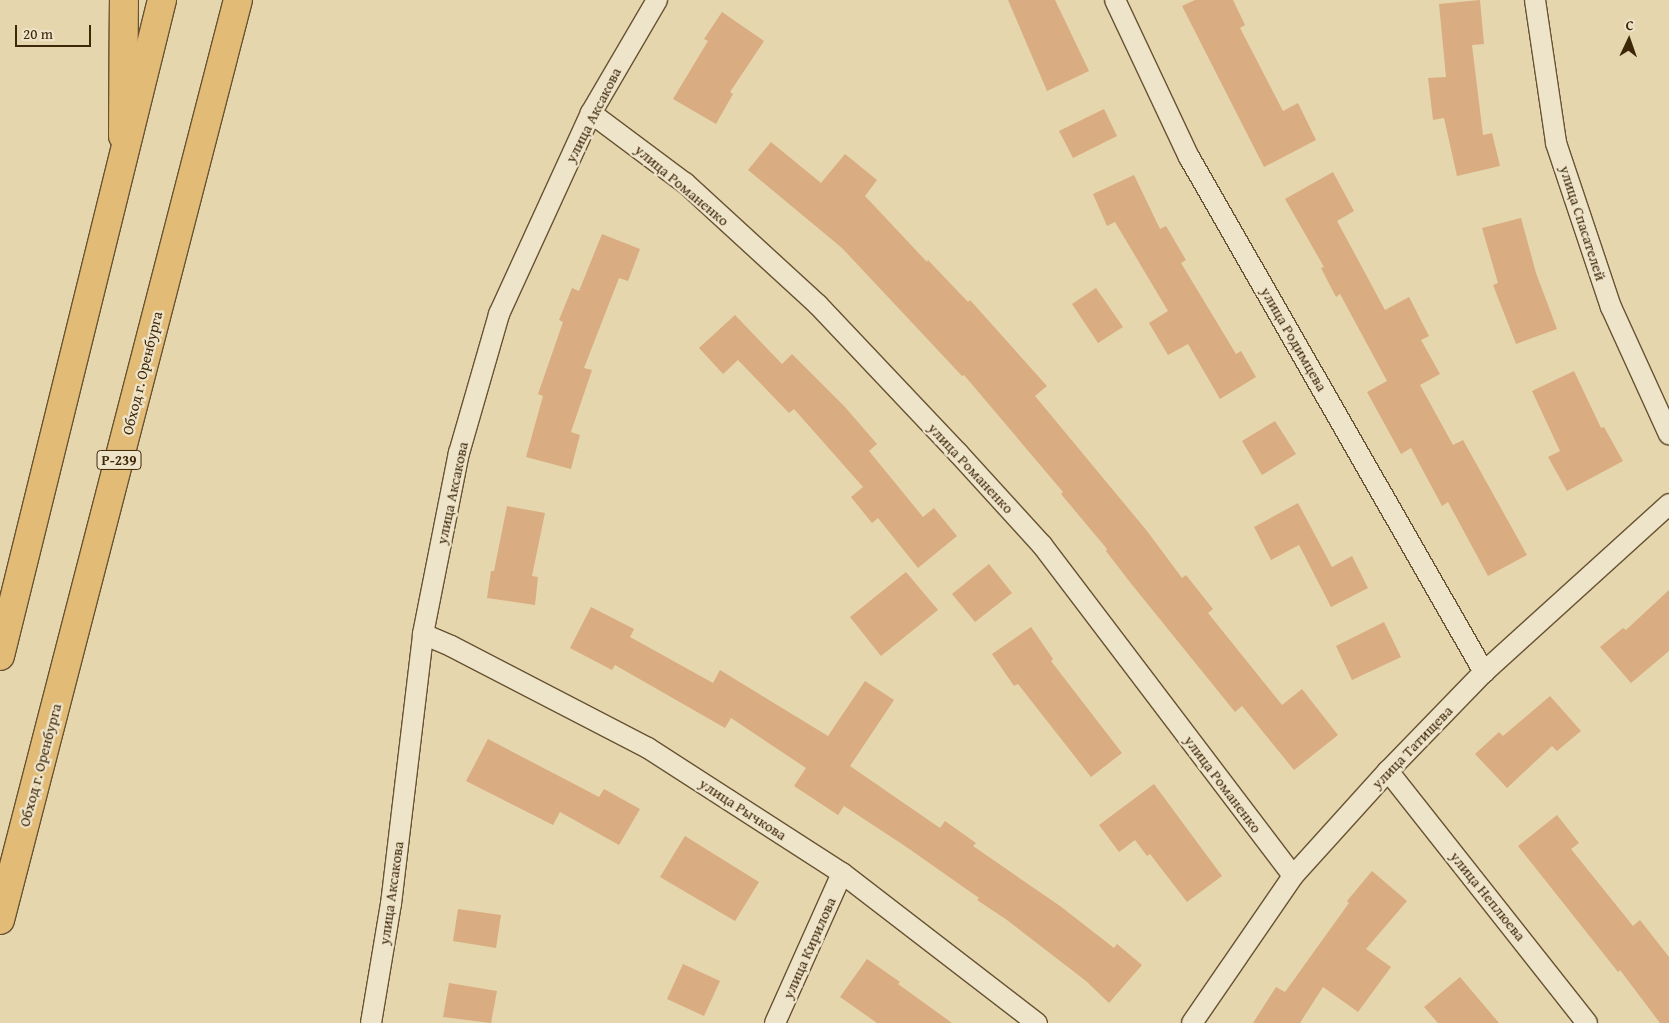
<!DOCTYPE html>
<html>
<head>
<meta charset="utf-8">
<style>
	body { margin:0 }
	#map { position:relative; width:1669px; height:1023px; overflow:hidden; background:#e5d6ad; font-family:"Gentium Book Plus",serif }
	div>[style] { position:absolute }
	.building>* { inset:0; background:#daac81 }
	.roads { filter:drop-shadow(1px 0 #685332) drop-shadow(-1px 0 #685332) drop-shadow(0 1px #685332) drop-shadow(0 -1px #685332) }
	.minor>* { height:20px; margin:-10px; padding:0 10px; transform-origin:10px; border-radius:10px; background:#eee4ca }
	.primary>* { height:28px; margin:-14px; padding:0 14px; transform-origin:14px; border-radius:14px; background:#e2bb76 }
	.trunk>* { height:28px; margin:-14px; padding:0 14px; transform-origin:14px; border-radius:14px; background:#e2bb76 }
	span { translate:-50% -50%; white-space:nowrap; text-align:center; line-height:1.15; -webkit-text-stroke:4.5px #eee4ca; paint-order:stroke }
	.shield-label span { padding:1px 4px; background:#eee4ca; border:1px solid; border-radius:4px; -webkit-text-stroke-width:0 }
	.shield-label { font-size:14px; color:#3e2709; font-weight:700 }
	.street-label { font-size:15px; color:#3e2709 }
	.north { position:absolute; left:1604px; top:15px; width:50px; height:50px; -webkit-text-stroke:4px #eee4ca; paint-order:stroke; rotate:3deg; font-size:14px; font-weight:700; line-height:20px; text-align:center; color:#3e2709 }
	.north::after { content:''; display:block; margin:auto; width:18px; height:22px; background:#3e2709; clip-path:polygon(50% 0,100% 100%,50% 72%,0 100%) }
	.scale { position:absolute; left:15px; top:25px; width:76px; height:22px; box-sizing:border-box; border:2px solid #3e2709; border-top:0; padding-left:6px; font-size:15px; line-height:18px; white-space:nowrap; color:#3e2709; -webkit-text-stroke:4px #eee4ca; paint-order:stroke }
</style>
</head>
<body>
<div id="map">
	<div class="building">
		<i style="clip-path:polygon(1008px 0,1055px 0,1089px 71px,1047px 91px)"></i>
		<i style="clip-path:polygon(1195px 0,1233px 0,1245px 25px,1240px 28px,1283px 111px,1298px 103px,1316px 140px,1264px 167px,1182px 6px)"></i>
		<i style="clip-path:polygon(1480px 0,1484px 44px,1472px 45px,1483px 135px,1492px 133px,1500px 166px,1457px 176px,1444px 118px,1433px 120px,1428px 78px,1446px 77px,1439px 4px)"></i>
		<i style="clip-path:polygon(722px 12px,764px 41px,730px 92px,733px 94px,716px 124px,673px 99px,708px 41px,704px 39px)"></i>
		<i style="clip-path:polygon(1104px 109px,1117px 136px,1073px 158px,1059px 131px)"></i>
		<i style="clip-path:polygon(771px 142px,821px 183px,845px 154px,877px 180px,865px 196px,927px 262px,928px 260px,968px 302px,970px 300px,1047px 386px,1035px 396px,1147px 531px,1182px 578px,1186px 575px,1213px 609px,1208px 613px,1282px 705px,1302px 689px,1338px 735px,1294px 770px,1242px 706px,1235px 712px,1129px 581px,1106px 551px,1107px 549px,1061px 494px,1063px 492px,964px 375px,962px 376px,842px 248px,748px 170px)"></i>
		<i style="clip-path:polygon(1333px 172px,1354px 211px,1337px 221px,1385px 310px,1409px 297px,1429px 336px,1421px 340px,1440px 374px,1420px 385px,1453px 445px,1463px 440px,1527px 555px,1488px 576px,1448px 502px,1442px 506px,1411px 448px,1401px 454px,1367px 392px,1387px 381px,1340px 294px,1336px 297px,1321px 268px,1324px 267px,1285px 199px)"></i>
		<i style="clip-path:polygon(1134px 175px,1160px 229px,1166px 226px,1186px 260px,1181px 263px,1236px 354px,1241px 351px,1256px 377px,1220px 399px,1188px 344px,1168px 355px,1149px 323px,1168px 311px,1115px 222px,1107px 226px,1093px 194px)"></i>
		<i style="clip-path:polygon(1521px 218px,1536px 273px,1557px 329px,1516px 344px,1493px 285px,1498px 283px,1482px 228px)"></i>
		<i style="clip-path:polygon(602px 234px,640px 249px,628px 281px,619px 278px,584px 368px,592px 370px,571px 432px,580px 435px,571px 469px,526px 457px,543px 396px,538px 394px,563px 322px,559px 320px,572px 288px,579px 291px)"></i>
		<i style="clip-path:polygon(1096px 288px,1123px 327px,1098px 343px,1072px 304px)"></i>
		<i style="clip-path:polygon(735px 315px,782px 364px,792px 354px,845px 407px,877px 444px,869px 451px,923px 517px,934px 508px,957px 536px,918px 568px,878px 518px,872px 523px,851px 497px,863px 487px,794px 409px,789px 413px,738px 360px,723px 374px,699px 348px)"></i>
		<i style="clip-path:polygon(1574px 371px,1601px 428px,1604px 427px,1623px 461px,1567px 491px,1548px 457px,1560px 451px,1532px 391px)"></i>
		<i style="clip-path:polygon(1275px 421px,1296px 454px,1262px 475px,1242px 441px)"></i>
		<i style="clip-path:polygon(1298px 503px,1332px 567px,1352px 556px,1368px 588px,1331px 607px,1299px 545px,1271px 560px,1254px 527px)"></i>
		<i style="clip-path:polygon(507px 506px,545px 513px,532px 576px,538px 577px,535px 605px,487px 598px,491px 571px,494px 571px)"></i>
		<i style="clip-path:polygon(989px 564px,1012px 593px,975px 622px,952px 594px)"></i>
		<i style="clip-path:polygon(906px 572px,938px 610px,881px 656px,850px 617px)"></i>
		<i style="clip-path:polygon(1669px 590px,1669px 651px,1631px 683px,1600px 647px,1623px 628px,1626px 630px)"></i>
		<i style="clip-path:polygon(591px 607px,634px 629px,630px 637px,713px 683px,720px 670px,828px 736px,865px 681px,894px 700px,850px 766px,940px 828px,945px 821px,976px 843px,973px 846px,1060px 906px,1114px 948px,1117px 944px,1142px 965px,1109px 1003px,1086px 981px,1007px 920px,977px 900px,979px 898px,905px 846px,844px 806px,838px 815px,794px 786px,806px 768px,731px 718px,725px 728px,615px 665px,612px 670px,570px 648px)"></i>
		<i style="clip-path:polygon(1384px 622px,1401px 657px,1352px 680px,1336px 646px)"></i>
		<i style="clip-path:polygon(1031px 627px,1053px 659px,1051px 661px,1122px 753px,1091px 777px,1018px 684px,1014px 686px,992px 654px)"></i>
		<i style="clip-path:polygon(1550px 696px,1581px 731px,1557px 751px,1552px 746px,1507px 788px,1475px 754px,1499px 732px,1503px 736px)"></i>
		<i style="clip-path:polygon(488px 739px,599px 797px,604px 789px,640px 809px,619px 845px,560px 812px,553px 825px,466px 781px)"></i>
		<i style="clip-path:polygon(1154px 784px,1222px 876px,1187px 902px,1150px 854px,1147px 856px,1135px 840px,1119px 852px,1099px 825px)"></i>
		<i style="clip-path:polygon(1557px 815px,1579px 843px,1571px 849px,1633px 926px,1640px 920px,1669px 957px,1669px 1023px,1660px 1023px,1620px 970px,1618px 972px,1518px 846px)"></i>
		<i style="clip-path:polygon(685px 836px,759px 882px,735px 921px,660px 877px)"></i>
		<i style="clip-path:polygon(1372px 871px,1407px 901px,1366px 949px,1391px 967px,1358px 1012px,1323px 987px,1300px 1023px,1253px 1023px,1276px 987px,1285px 992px,1349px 903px,1347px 901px)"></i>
		<i style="clip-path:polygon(458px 909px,501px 915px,496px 948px,453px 941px)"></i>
		<i style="clip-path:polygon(867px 959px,900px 982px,898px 984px,952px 1023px,877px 1023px,840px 997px)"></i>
		<i style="clip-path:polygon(683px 964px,720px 981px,704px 1016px,667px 999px)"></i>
		<i style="clip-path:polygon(1460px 977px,1499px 1023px,1438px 1023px,1424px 1007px)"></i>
		<i style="clip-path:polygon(449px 983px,497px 991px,491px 1023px,443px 1017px)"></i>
	</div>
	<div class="roads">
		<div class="minor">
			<i style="left:1115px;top:0;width:174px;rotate:64.8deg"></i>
			<i style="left:1189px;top:157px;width:594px;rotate:60.2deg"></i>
			<i style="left:1535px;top:0;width:145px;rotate:81.6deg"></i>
			<i style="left:1556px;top:143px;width:173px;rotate:71.5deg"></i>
			<i style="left:1611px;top:307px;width:140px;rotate:65.5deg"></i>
			<i style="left:591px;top:113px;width:117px;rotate:36.7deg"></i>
			<i style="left:685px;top:183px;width:180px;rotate:42.5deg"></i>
			<i style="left:818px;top:305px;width:204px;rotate:46.6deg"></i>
			<i style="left:958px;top:453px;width:125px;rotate:47.6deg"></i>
			<i style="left:1042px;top:545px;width:415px;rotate:52.8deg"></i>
			<i style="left:423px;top:634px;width:30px;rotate:23deg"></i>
			<i style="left:451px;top:646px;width:222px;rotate:27.4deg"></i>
			<i style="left:648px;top:748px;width:231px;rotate:32.8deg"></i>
			<i style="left:842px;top:873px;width:246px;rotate:37.6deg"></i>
			<i style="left:1388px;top:771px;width:321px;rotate:51.7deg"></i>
			<i style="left:371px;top:1023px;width:121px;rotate:-80.5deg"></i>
			<i style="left:391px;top:904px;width:272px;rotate:-83.2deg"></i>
			<i style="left:423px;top:634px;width:185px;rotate:-78.8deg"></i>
			<i style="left:459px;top:453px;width:145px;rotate:-73.9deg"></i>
			<i style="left:499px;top:314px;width:221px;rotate:-65.4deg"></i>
			<i style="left:591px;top:113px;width:131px;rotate:-59.7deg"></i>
			<i style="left:775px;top:1023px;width:164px;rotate:-65.9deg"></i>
			<i style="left:1192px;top:1023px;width:178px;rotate:-55.5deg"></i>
			<i style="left:1293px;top:876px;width:142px;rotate:-47.9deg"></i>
			<i style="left:1388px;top:771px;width:138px;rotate:-45.9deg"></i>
			<i style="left:1484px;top:672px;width:250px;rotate:-42.2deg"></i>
		</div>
		<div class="primary">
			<i style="left:123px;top:136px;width:136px;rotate:-89.6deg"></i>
		</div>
		<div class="trunk">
			<i style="left:0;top:656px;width:676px;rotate:-76.13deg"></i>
			<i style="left:0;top:920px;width:950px;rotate:-75.5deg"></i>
		</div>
	</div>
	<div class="shield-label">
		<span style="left:119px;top:460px">Р-239</span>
	</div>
	<div class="street-label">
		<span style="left:593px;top:115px;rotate:-63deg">улица Аксакова</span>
		<span style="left:682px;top:185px;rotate:40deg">улица Романенко</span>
		<span style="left:1583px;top:223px;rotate:72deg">улица Спасателей</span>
		<span style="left:1294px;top:339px;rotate:60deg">улица Родимцева</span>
		<span style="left:142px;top:373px;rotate:-76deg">Обход г. Оренбурга</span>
		<span style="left:971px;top:468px;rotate:47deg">улица Романенко</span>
		<span style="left:452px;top:493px;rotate:-78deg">улица Аксакова</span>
		<span style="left:1412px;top:747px;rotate:-46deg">улица Татищева</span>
		<span style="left:40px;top:765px;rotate:-75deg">Обход г. Оренбурга</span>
		<span style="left:1223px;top:784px;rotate:53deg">улица Романенко</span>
		<span style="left:743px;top:809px;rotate:33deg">улица Рычкова</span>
		<span style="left:391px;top:893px;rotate:-82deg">улица Аксакова</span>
		<span style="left:1488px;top:896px;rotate:51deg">улица Неплюева</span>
		<span style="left:809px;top:948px;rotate:-66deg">улица Кирилова</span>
	</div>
	<div class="north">С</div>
	<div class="scale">20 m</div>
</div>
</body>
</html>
